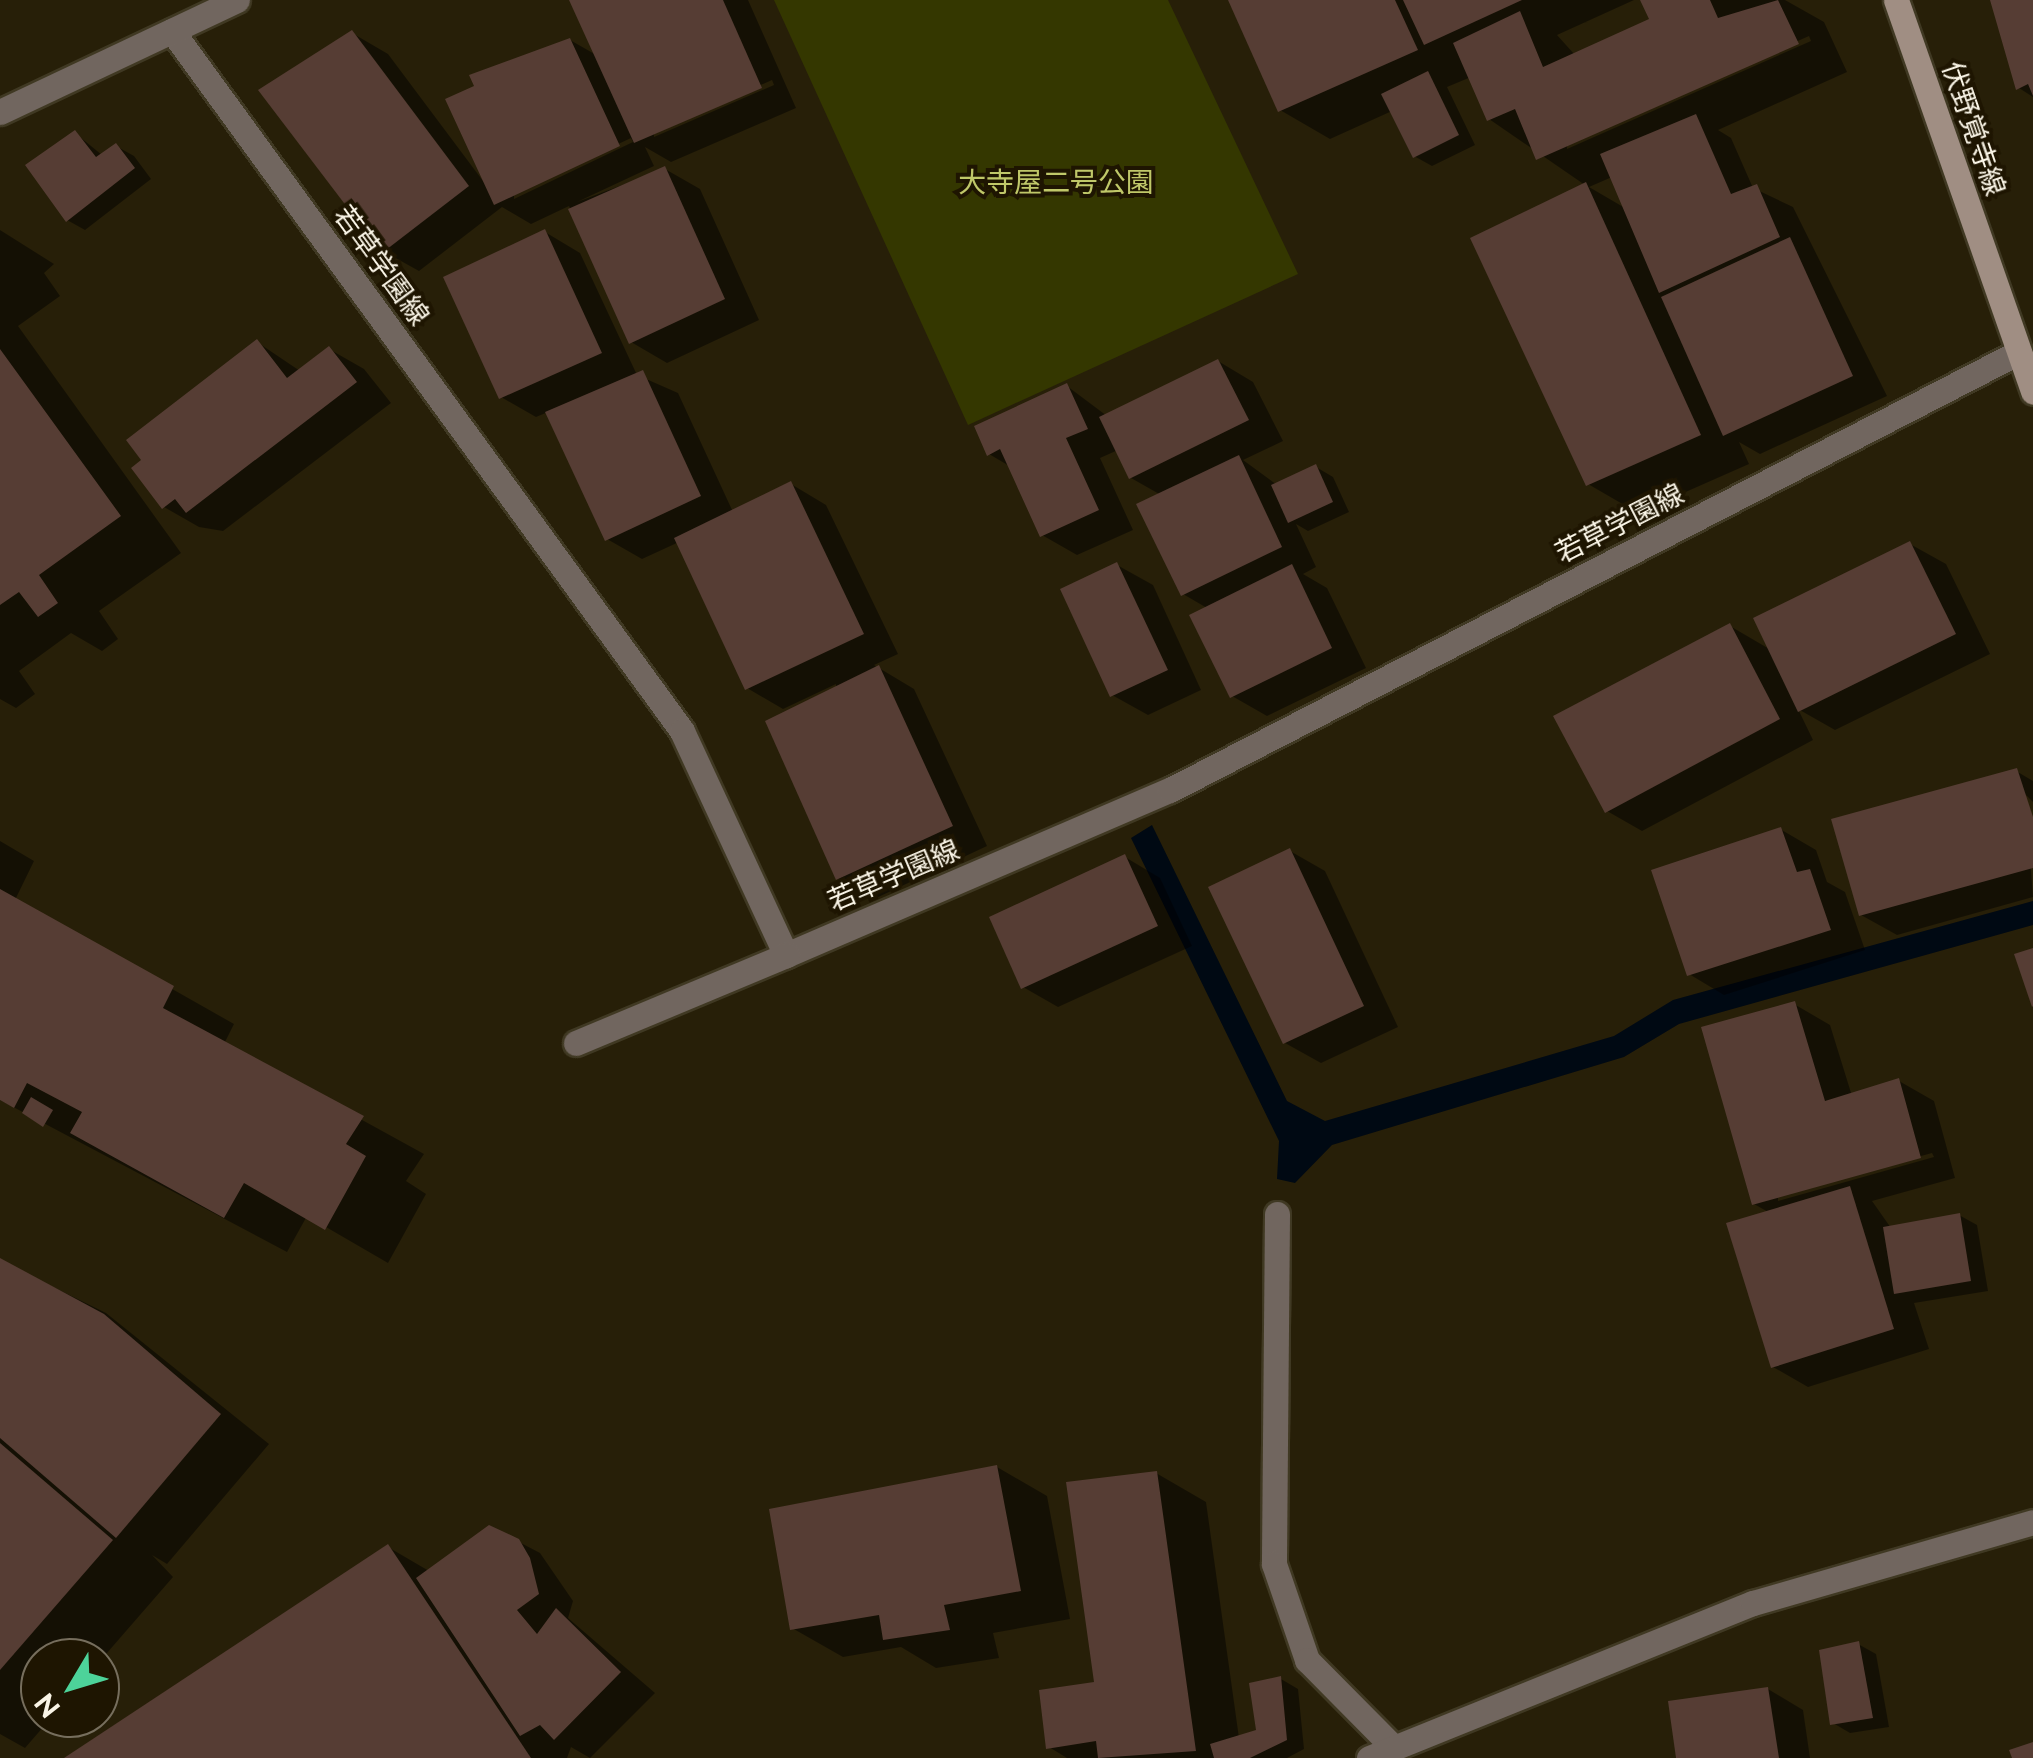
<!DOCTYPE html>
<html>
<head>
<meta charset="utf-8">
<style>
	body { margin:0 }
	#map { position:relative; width:2033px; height:1758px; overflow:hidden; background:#271f08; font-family:Raleway,"Noto Sans JP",sans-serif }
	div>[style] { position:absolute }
	.green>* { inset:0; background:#343700 }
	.water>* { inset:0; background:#000913 }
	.shadow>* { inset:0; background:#0007 }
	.building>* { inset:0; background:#563d34 }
	.roads { filter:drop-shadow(2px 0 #403923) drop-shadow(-2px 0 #403923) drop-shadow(0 2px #403923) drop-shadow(0 -2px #403923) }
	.street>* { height:25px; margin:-12.5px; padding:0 12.5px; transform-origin:12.5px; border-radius:12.5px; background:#71665f }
	.secondary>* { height:25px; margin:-12.5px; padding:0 12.5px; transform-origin:12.5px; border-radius:12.5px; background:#a08e83 }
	span { translate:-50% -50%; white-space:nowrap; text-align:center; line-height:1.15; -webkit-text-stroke:8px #1e1501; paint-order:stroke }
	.street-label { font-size:28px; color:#f9f4e6 }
	.park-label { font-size:28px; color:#c0c869 }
	.north { position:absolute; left:20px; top:1638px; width:100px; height:100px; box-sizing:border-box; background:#1e1501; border:2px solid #766e5d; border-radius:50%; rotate:232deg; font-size:28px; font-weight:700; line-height:40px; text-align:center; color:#f9f4e6 }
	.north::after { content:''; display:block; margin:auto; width:35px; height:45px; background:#4dd39a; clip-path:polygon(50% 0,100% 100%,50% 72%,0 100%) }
</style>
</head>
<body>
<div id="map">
	<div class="green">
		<i style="clip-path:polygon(774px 0,1168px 0,1298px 274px,968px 425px)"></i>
	</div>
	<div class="water">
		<i style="clip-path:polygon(1152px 825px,1287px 1101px,1325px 1121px,1614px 1036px,1673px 1000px,2033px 901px,2033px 925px,1679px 1024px,1624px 1057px,1332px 1145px,1295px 1183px,1277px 1179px,1279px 1141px,1131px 838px)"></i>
	</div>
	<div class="shadow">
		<i style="clip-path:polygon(evenodd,572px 0,748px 0,796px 108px,671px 162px,645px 147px,654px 166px,577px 202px,665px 169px,700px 189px,759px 320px,667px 363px,631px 342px,569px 206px,531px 224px,502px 207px,419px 271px,383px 251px,261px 91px,352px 33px,388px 54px,483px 181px,570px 40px,598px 56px,572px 0,772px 80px,774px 85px,654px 137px,654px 132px,772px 80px,572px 0,631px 138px,633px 142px,514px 199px,514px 193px,631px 138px)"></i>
		<i style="clip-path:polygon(evenodd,1230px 0,1634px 0,1557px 35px,1575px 55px,1652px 20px,1643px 0,1785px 0,1824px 22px,1847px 72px,1718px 130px,1731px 138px,1753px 188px,1793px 207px,1887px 396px,1760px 454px,1739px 442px,1749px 464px,1638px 513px,1588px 484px,1585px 185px,1489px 119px,1471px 77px,1447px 87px,1475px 145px,1432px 166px,1414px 156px,1392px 111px,1330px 139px,1280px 110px,1230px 0,1809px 36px,1811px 41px,1567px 149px,1567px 143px,1809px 36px,1230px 0,1612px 177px,1625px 208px,1589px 187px,1612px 177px)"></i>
		<i style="clip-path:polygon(1993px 0,2033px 0,2033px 97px,2019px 88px)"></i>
		<i style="clip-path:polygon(75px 133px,102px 155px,116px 146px,134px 156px,151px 179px,85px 230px,67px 220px)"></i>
		<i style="clip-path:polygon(0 230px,54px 264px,44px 273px,60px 296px,18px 326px,181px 553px,99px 611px,118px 639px,102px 651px,71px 633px,19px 671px,35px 694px,16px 708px,0 699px)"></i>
		<i style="clip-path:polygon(545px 232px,580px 253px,637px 375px,678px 393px,733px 512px,791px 484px,826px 505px,898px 654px,874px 665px,914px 689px,987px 846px,874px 899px,838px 879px,836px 684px,783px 709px,747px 688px,679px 542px,642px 559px,607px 539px,548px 412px,536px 417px,501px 397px)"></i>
		<i style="clip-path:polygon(257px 342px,300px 371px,329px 349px,364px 369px,391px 403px,223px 531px,199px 527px,164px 507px)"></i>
		<i style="clip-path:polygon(1218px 361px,1253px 382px,1283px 441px,1243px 460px,1277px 485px,1316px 467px,1333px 477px,1349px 512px,1308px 531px,1296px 524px,1316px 567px,1303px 574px,1327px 588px,1366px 668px,1267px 716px,1232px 696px,1207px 608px,1183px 594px,1161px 495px,1131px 478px,1118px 450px,1100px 458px,1133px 530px,1077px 555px,1042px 535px,1011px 467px,989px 454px,1067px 386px,1107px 416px)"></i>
		<i style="clip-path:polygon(1910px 544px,1946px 564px,1990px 654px,1835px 730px,1798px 709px,1813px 740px,1642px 831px,1607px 811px,1730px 626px,1771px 650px)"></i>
		<i style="clip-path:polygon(1117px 565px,1153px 585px,1201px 690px,1148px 715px,1112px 695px)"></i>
		<i style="clip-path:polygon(2016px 771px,2033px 781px,2033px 802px,2025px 794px,2033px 897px,1897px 935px,1861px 915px)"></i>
		<i style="clip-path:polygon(1780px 829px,1816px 850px,1827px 882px,1845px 892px,1865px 950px,1724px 995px,1689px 974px)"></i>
		<i style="clip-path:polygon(0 841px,34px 861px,15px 900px,234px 1024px,224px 1044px,424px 1154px,406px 1181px,426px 1194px,388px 1263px,307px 1216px,287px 1252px,0 1100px)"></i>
		<i style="clip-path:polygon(1290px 851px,1325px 871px,1398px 1027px,1321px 1063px,1285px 1043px)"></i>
		<i style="clip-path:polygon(1125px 857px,1160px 878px,1192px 946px,1058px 1007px,1023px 987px)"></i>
		<i style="clip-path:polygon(evenodd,1794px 1004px,1830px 1025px,1852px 1096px,1899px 1081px,1934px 1101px,1955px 1178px,1872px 1201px,1891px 1228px,1959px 1215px,1977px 1225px,1988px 1291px,1914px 1303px,1929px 1349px,1808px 1387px,1773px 1367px,1770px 1213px,1754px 1204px,1794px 1004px,1932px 1153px,1934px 1157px,1778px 1201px,1778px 1195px,1932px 1153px)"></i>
		<i style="clip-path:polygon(0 1261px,106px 1313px,269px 1444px,167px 1564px,152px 1555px,173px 1577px,100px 1661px,40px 1658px,40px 1718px,51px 1718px,25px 1748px,0 1734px)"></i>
		<i style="clip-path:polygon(997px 1467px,1047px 1496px,1070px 1619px,993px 1633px,999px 1658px,936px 1668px,901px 1647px,843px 1657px,792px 1628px)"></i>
		<i style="clip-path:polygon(1156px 1473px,1206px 1502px,1239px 1738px,1259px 1732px,1281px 1679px,1298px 1689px,1304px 1749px,1287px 1758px,1067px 1758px,1049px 1747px,1097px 1684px)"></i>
		<i style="clip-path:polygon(490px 1527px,540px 1553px,573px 1601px,568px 1618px,655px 1693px,590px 1758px,571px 1747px,567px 1758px,72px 1758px,388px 1547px,429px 1571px)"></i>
		<i style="clip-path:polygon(1858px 1644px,1876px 1654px,1889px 1727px,1850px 1733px,1833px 1723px)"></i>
		<i style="clip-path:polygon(1768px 1689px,1803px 1710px,1810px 1758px,1679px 1758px)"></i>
	</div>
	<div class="building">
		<i style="clip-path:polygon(569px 0,723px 0,762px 88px,634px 143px)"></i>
		<i style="clip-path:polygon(1228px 0,1395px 0,1418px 50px,1278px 112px)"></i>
		<i style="clip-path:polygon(1403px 0,1522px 0,1424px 45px)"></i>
		<i style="clip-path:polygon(1640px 0,1710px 0,1718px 18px,1778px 0,1799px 44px,1536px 160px,1515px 109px,1487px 121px,1453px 43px,1520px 11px,1543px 67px,1649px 19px)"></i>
		<i style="clip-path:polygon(1990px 0,2033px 0,2033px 96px,2028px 84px,2016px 90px)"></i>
		<i style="clip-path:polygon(352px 30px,469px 186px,382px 253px,258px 90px)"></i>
		<i style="clip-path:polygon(570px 38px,620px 146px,494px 205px,445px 99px,474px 86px,469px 75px)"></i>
		<i style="clip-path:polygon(1428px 71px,1459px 135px,1413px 158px,1381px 94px)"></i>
		<i style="clip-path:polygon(1696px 114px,1731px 194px,1757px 184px,1780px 237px,1659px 293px,1600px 154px)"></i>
		<i style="clip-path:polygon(75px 130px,96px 157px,116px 143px,135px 168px,66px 222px,25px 165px)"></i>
		<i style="clip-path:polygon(665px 166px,725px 299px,629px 344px,568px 209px)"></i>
		<i style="clip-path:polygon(1586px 182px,1701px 435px,1586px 486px,1470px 238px)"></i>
		<i style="clip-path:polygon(545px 229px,602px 353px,499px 399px,443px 277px)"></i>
		<i style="clip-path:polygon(1790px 237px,1853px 376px,1723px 436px,1661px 297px)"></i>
		<i style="clip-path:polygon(257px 339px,287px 378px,329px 346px,357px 382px,186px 513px,175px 499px,162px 509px,131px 468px,141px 460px,126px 440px)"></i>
		<i style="clip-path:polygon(0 349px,121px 516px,39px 575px,58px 603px,38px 617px,19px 592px,0 605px)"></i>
		<i style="clip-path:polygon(1218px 359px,1249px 420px,1129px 479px,1099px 417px)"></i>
		<i style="clip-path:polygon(643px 370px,701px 496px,605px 541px,545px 412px)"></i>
		<i style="clip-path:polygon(1067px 383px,1088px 429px,1066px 438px,1099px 510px,1040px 537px,1000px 449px,987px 456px,974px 426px)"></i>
		<i style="clip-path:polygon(1239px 455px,1282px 547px,1181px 596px,1136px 504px)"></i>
		<i style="clip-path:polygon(1316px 464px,1333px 502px,1288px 523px,1271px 485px)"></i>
		<i style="clip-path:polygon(791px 481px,864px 634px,745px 690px,674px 538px)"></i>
		<i style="clip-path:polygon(1910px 541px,1956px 634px,1798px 712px,1753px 618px)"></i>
		<i style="clip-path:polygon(1117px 562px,1168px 670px,1110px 697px,1060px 589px)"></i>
		<i style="clip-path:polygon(1292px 564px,1332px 648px,1230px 698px,1189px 615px)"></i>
		<i style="clip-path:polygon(1730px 623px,1780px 719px,1605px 813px,1553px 716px)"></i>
		<i style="clip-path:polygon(879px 665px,953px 826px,836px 880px,765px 721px)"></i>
		<i style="clip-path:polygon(2017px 768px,2033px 817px,2033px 868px,1859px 916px,1831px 819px)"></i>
		<i style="clip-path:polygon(1781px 827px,1797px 872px,1810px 869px,1831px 930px,1687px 976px,1651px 870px)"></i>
		<i style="clip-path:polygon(1290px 848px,1364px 1006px,1283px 1044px,1208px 887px)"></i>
		<i style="clip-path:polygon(1125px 854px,1158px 926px,1021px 989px,989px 917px)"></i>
		<i style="clip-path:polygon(0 889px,174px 986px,163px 1008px,364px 1116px,346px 1144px,366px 1156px,325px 1230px,244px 1183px,224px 1218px,70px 1133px,82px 1112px,27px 1083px,14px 1108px,0 1100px)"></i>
		<i style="clip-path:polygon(2033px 948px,2033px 1006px,2032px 1007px,2014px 954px)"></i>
		<i style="clip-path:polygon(1795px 1001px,1825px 1101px,1899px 1078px,1921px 1158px,1752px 1205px,1701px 1027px)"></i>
		<i style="clip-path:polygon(31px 1097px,53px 1110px,43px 1127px,22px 1113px)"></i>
		<i style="clip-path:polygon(1850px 1186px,1894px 1329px,1771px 1368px,1726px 1223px)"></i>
		<i style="clip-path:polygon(1960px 1213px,1971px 1281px,1894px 1294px,1883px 1227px)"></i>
		<i style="clip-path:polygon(0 1258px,104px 1314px,221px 1414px,116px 1538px,0 1438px)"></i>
		<i style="clip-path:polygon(0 1443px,113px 1540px,0 1670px)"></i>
		<i style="clip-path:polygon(997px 1465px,1021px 1591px,944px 1605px,950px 1630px,883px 1640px,879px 1615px,790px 1630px,769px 1509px)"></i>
		<i style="clip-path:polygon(1157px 1471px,1196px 1751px,1098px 1758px,1096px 1741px,1046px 1749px,1039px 1690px,1094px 1682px,1066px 1482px)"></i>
		<i style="clip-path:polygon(489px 1525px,519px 1539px,530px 1558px,539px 1594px,517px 1610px,537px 1634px,556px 1608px,621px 1672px,554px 1740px,540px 1725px,520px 1736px,416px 1578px)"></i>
		<i style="clip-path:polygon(388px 1544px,531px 1758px,64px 1758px)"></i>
		<i style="clip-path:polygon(1859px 1641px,1873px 1718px,1830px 1725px,1819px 1650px)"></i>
		<i style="clip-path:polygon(1281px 1676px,1287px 1740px,1250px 1758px,1214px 1758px,1210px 1744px,1256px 1730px,1249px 1683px)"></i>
		<i style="clip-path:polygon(1768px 1687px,1779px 1758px,1676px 1758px,1668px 1701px)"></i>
		<i style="clip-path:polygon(2033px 1742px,2033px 1758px,2012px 1758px,2009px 1750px)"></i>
	</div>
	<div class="roads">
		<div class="street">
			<i style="left:172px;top:31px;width:866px;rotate:53.92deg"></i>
			<i style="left:682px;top:731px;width:247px;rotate:65.1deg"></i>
			<i style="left:786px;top:955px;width:418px;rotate:-23.3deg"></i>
			<i style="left:1170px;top:790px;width:955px;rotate:-27.29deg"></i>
			<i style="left:0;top:112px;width:262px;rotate:-25.3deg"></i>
			<i style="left:576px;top:1043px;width:228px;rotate:-22.7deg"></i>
			<i style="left:1277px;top:1214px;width:350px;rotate:90.5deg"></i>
			<i style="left:1274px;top:1564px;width:102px;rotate:71deg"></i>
			<i style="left:1307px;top:1660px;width:124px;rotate:45.3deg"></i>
			<i style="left:1369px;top:1758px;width:414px;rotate:-22deg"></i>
			<i style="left:1753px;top:1603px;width:291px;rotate:-16.1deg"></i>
		</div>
		<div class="secondary">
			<i style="left:1896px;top:0;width:415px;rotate:70.7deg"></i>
		</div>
	</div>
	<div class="street-label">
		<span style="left:1973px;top:129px;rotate:71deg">伏野覚寺線</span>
		<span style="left:381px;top:266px;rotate:54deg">若草学園線</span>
		<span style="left:1620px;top:524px;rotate:-27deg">若草学園線</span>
		<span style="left:894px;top:876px;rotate:-23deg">若草学園線</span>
	</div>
	<div class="park-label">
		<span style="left:1056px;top:183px">大寺屋二号公園</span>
	</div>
	<div class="north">N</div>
</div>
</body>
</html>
